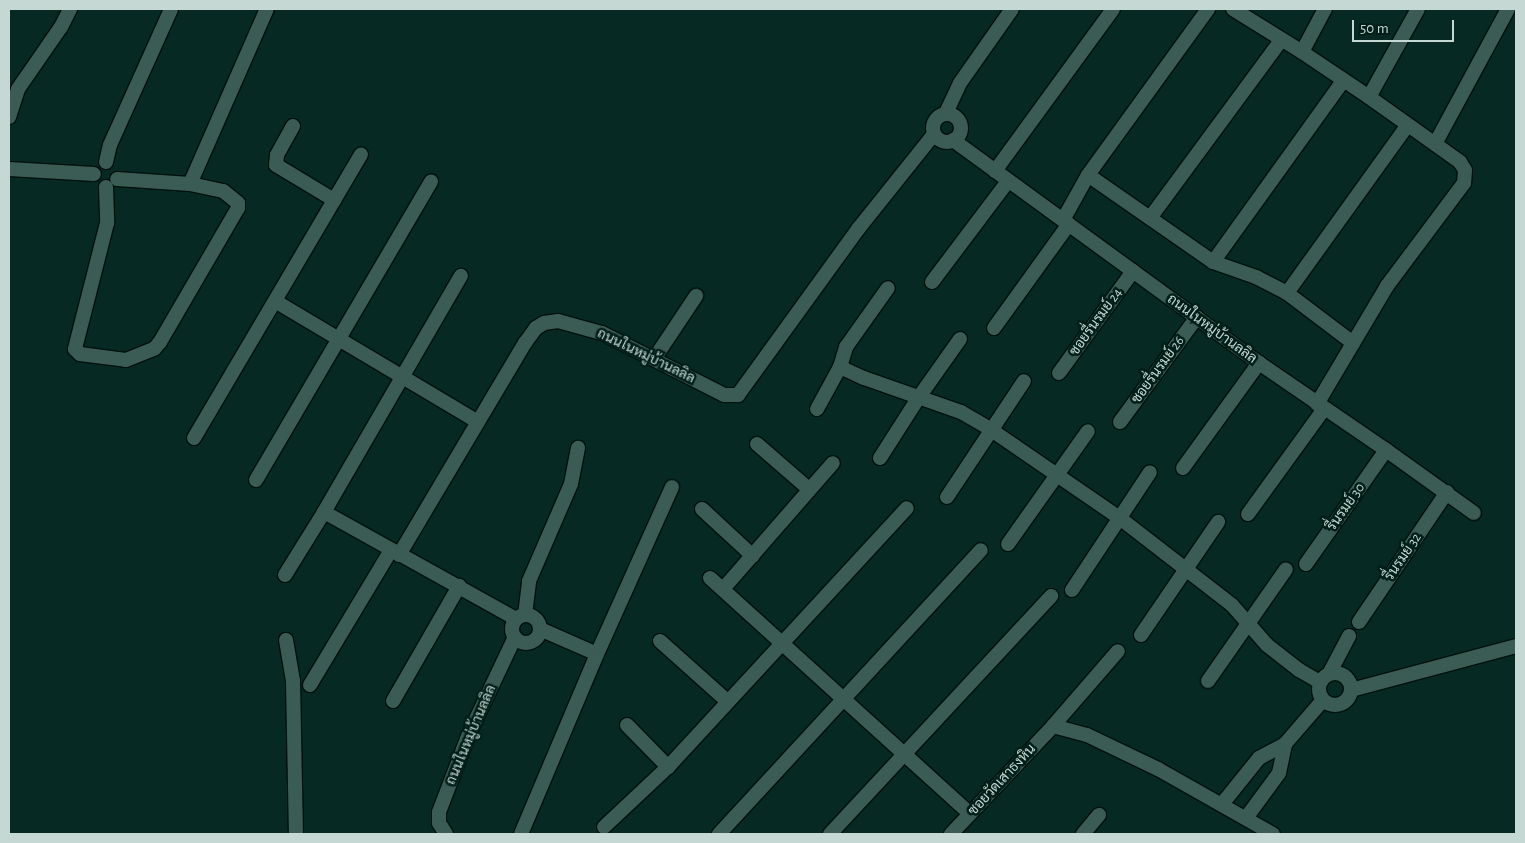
<!DOCTYPE html>
<html>
<head>
<meta charset="utf-8">
<style>
	body { margin:0 }
	#map { position:relative; width:1525px; height:843px; overflow:hidden; background:#072923; font-family:"Alegreya Sans",Sarabun,sans-serif }
	div>[style] { position:absolute }
	.roads { filter:drop-shadow(1px 0 #00100c) drop-shadow(-1px 0 #00100c) drop-shadow(0 1px #00100c) drop-shadow(0 -1px #00100c) }
	.minor>* { height:14px; margin:-7px; padding:0 7px; transform-origin:7px; border-radius:7px; background:#3b5c54 }
	.minor>.ring { margin:-7px; padding:0; box-sizing:content-box; background:none; border:14px solid #3b5c54; border-radius:50% }
	span { translate:-50% -50%; white-space:nowrap; text-align:center; line-height:1.15; -webkit-text-stroke:5px #001f19; paint-order:stroke }
	.street-label { font-size:14px; color:#c6d8d3 }
	.frame { position:absolute; inset:0; border:10px solid #c6d8d3; pointer-events:none }
	.scale { position:absolute; left:1352px; top:20px; width:102px; height:22px; box-sizing:border-box; border:2px solid #c6d8d3; border-top:0; padding-left:6px; font-size:15px; line-height:18px; white-space:nowrap; color:#c6d8d3; -webkit-text-stroke:4px #001f19; paint-order:stroke }
</style>
</head>
<body>
<div id="map">
	<div class="roads">
		<div class="minor">
			<i style="left:1233px;top:9px;width:81px;rotate:31.9deg"></i>
			<i style="left:1302px;top:52px;width:81px;rotate:33.9deg"></i>
			<i style="left:1369px;top:97px;width:112px;rotate:35.5deg"></i>
			<i style="left:1460px;top:162px;width:9px;rotate:58deg"></i>
			<i style="left:1465px;top:170px;width:13px;rotate:94deg"></i>
			<i style="left:1464px;top:183px;width:129px;rotate:126.8deg"></i>
			<i style="left:1387px;top:286px;width:137px;rotate:120.7deg"></i>
			<i style="left:1302px;top:52px;width:49px;rotate:-61.9deg"></i>
			<i style="left:1369px;top:97px;width:101px;rotate:-60.9deg"></i>
			<i style="left:946px;top:113px;width:33px;rotate:-65deg"></i>
			<i style="left:960px;top:83px;width:90px;rotate:-54.9deg"></i>
			<i class="ring" style="left:933px;top:114px;width:14px;height:14px"></i>
			<i style="left:9px;top:117px;width:29px;rotate:-72deg"></i>
			<i style="left:18px;top:89px;width:75px;rotate:-55.3deg"></i>
			<i style="left:61px;top:27px;width:20px;rotate:-63deg"></i>
			<i style="left:293px;top:126px;width:33px;rotate:119deg"></i>
			<i style="left:277px;top:155px;width:10px;rotate:96deg"></i>
			<i style="left:276px;top:165px;width:68px;rotate:31.1deg"></i>
			<i style="left:953px;top:140px;width:379px;rotate:36.1deg"></i>
			<i style="left:1259px;top:363px;width:154px;rotate:34.4deg"></i>
			<i style="left:1386px;top:450px;width:108px;rotate:35.6deg"></i>
			<i style="left:1435px;top:144px;width:153px;rotate:-61.6deg"></i>
			<i style="left:106px;top:162px;width:17px;rotate:-77deg"></i>
			<i style="left:110px;top:145px;width:149px;rotate:-65.8deg"></i>
			<i style="left:9px;top:169px;width:85px;rotate:3.4deg"></i>
			<i style="left:995px;top:171px;width:200px;rotate:-53.9deg"></i>
			<i style="left:1088px;top:175px;width:205px;rotate:-54.1deg"></i>
			<i style="left:190px;top:184px;width:191px;rotate:-66.3deg"></i>
			<i style="left:106px;top:187px;width:36px;rotate:88deg"></i>
			<i style="left:107px;top:223px;width:130px;rotate:104.3deg"></i>
			<i style="left:75px;top:349px;width:7px;rotate:45deg"></i>
			<i style="left:80px;top:354px;width:46px;rotate:7.4deg"></i>
			<i style="left:126px;top:360px;width:31px;rotate:-22deg"></i>
			<i style="left:155px;top:348px;width:8px;rotate:-50deg"></i>
			<i style="left:160px;top:342px;width:155px;rotate:-59.8deg"></i>
			<i style="left:238px;top:208px;width:5px;rotate:-90deg"></i>
			<i style="left:238px;top:203px;width:19px;rotate:-141deg"></i>
			<i style="left:223px;top:191px;width:34px;rotate:-168deg"></i>
			<i style="left:190px;top:184px;width:73px;rotate:-176.1deg"></i>
			<i style="left:1150px;top:218px;width:221px;rotate:-53.6deg"></i>
			<i style="left:1063px;top:220px;width:51px;rotate:-60.9deg"></i>
			<i style="left:1088px;top:175px;width:152px;rotate:34.8deg"></i>
			<i style="left:1213px;top:262px;width:46px;rotate:19.2deg"></i>
			<i style="left:1256px;top:277px;width:35px;rotate:27deg"></i>
			<i style="left:1287px;top:293px;width:83px;rotate:37.1deg"></i>
			<i style="left:1213px;top:262px;width:223px;rotate:-54.3deg"></i>
			<i style="left:932px;top:282px;width:126px;rotate:-53deg"></i>
			<i style="left:1287px;top:293px;width:206px;rotate:-54.3deg"></i>
			<i style="left:275px;top:301px;width:236px;rotate:30.8deg"></i>
			<i style="left:994px;top:328px;width:128px;rotate:-54.2deg"></i>
			<i style="left:654px;top:359px;width:76px;rotate:-56.3deg"></i>
			<i style="left:840px;top:367px;width:26px;rotate:25deg"></i>
			<i style="left:864px;top:378px;width:103px;rotate:19.3deg"></i>
			<i style="left:961px;top:412px;width:34px;rotate:30deg"></i>
			<i style="left:990px;top:429px;width:159px;rotate:34.5deg"></i>
			<i style="left:1121px;top:519px;width:140px;rotate:37.8deg"></i>
			<i style="left:1232px;top:605px;width:53px;rotate:48.8deg"></i>
			<i style="left:1267px;top:645px;width:41px;rotate:38deg"></i>
			<i style="left:1299px;top:670px;width:24px;rotate:30deg"></i>
			<i style="left:1059px;top:373px;width:126px;rotate:-54deg"></i>
			<i style="left:817px;top:409px;width:48px;rotate:-61.3deg"></i>
			<i style="left:840px;top:367px;width:21px;rotate:-73deg"></i>
			<i style="left:846px;top:347px;width:72px;rotate:-54.6deg"></i>
			<i style="left:1120px;top:422px;width:130px;rotate:-53.7deg"></i>
			<i style="left:194px;top:438px;width:329px;rotate:-59.5deg"></i>
			<i style="left:757px;top:444px;width:69px;rotate:40.9deg"></i>
			<i style="left:880px;top:458px;width:72px;rotate:-57.4deg"></i>
			<i style="left:919px;top:397px;width:71px;rotate:-54.7deg"></i>
			<i style="left:1183px;top:468px;width:130px;rotate:-54.1deg"></i>
			<i style="left:256px;top:480px;width:346px;rotate:-59.6deg"></i>
			<i style="left:947px;top:497px;width:139px;rotate:-56.4deg"></i>
			<i style="left:702px;top:509px;width:69px;rotate:42.7deg"></i>
			<i style="left:324px;top:512px;width:220px;rotate:29.1deg"></i>
			<i style="left:1248px;top:514px;width:130px;rotate:-54.1deg"></i>
			<i style="left:1008px;top:544px;width:138px;rotate:-54.7deg"></i>
			<i style="left:399px;top:555px;width:247px;rotate:-59.3deg"></i>
			<i style="left:525px;top:343px;width:19px;rotate:-54deg"></i>
			<i style="left:536px;top:328px;width:9px;rotate:-32deg"></i>
			<i style="left:544px;top:323px;width:14px;rotate:-8deg"></i>
			<i style="left:558px;top:321px;width:46px;rotate:15.3deg"></i>
			<i style="left:602px;top:333px;width:137px;rotate:26.9deg"></i>
			<i style="left:724px;top:395px;width:14px"></i>
			<i style="left:738px;top:395px;width:206px;rotate:-54.1deg"></i>
			<i style="left:859px;top:228px;width:120px;rotate:-51.4deg"></i>
			<i style="left:1306px;top:564px;width:139px;rotate:-54.9deg"></i>
			<i style="left:285px;top:575px;width:74px;rotate:-58.2deg"></i>
			<i style="left:324px;top:512px;width:273px;rotate:-59.9deg"></i>
			<i style="left:710px;top:578px;width:351px;rotate:42.2deg"></i>
			<i style="left:723px;top:589px;width:167px;rotate:-48.9deg"></i>
			<i style="left:1072px;top:590px;width:141px;rotate:-56.5deg"></i>
			<i style="left:525px;top:615px;width:34px;rotate:-83deg"></i>
			<i style="left:529px;top:581px;width:106px;rotate:-66.6deg"></i>
			<i style="left:571px;top:484px;width:37px;rotate:-79deg"></i>
			<i class="ring" style="left:512px;top:615px;width:14px;height:14px"></i>
			<i style="left:1359px;top:622px;width:157px;rotate:-55.9deg"></i>
			<i style="left:540px;top:629px;width:62px;rotate:23.7deg"></i>
			<i style="left:1141px;top:635px;width:137px;rotate:-55.7deg"></i>
			<i style="left:286px;top:640px;width:42px;rotate:80.3deg"></i>
			<i style="left:293px;top:681px;width:153px;rotate:88.9deg"></i>
			<i style="left:660px;top:641px;width:90px;rotate:41.8deg"></i>
			<i class="ring" style="left:1319px;top:673px;width:18px;height:18px"></i>
			<i style="left:1329px;top:674px;width:43px;rotate:-62.2deg"></i>
			<i style="left:1208px;top:681px;width:136px;rotate:-55.1deg"></i>
			<i style="left:310px;top:685px;width:157px;rotate:-59deg"></i>
			<i style="left:1351px;top:690px;width:171px;rotate:-14.9deg"></i>
			<i style="left:393px;top:701px;width:133px;rotate:-60.1deg"></i>
			<i style="left:627px;top:725px;width:59px;rotate:45.7deg"></i>
			<i style="left:1053px;top:726px;width:35px;rotate:15deg"></i>
			<i style="left:1087px;top:735px;width:79px;rotate:25.6deg"></i>
			<i style="left:1158px;top:769px;width:132px;rotate:29.5deg"></i>
			<i style="left:1222px;top:804px;width:59px;rotate:-51.2deg"></i>
			<i style="left:1259px;top:758px;width:30px;rotate:-28deg"></i>
			<i style="left:1285px;top:744px;width:58px;rotate:-49.2deg"></i>
			<i style="left:1246px;top:818px;width:56px;rotate:-53.7deg"></i>
			<i style="left:1279px;top:773px;width:30px;rotate:-78deg"></i>
			<i style="left:604px;top:827px;width:88px;rotate:-43.2deg"></i>
			<i style="left:668px;top:767px;width:352px;rotate:-47.3deg"></i>
			<i style="left:446px;top:834px;width:13px;rotate:-122deg"></i>
			<i style="left:439px;top:823px;width:11px;rotate:-90deg"></i>
			<i style="left:439px;top:812px;width:84px;rotate:-69deg"></i>
			<i style="left:469px;top:734px;width:107px;rotate:-64.6deg"></i>
			<i style="left:521px;top:834px;width:195px;rotate:-67.1deg"></i>
			<i style="left:597px;top:654px;width:183px;rotate:-65.8deg"></i>
			<i style="left:719px;top:834px;width:386px;rotate:-47.3deg"></i>
			<i style="left:830px;top:834px;width:325px;rotate:-47.1deg"></i>
			<i style="left:951px;top:834px;width:149px;rotate:-46.6deg"></i>
			<i style="left:1053px;top:726px;width:99px;rotate:-49.1deg"></i>
			<i style="left:1083px;top:834px;width:25px;rotate:-50deg"></i>
		</div>
	</div>
	<div class="street-label">
		<span style="left:1096px;top:322px;rotate:-54deg">ซอยรื่นรมย์ 24</span>
		<span style="left:1212px;top:329px;rotate:36deg">ถนนในหมู่บ้านลลิล</span>
		<span style="left:646px;top:356px;rotate:26deg">ถนนในหมู่บ้านลลิล</span>
		<span style="left:1158px;top:370px;rotate:-54deg">ซอยรื่นรมย์ 26</span>
		<span style="left:1346px;top:507px;rotate:-55deg">รื่นรมย์ 30</span>
		<span style="left:1403px;top:557px;rotate:-56deg">รื่นรมย์ 32</span>
		<span style="left:471px;top:735px;rotate:-67deg">ถนนในหมู่บ้านลลิล</span>
		<span style="left:1002px;top:780px;rotate:-47deg">ซอยวัดเสาธงหิน</span>
	</div>
	<div class="frame"></div>
	<div class="scale">50 m</div>
</div>
</body>
</html>
